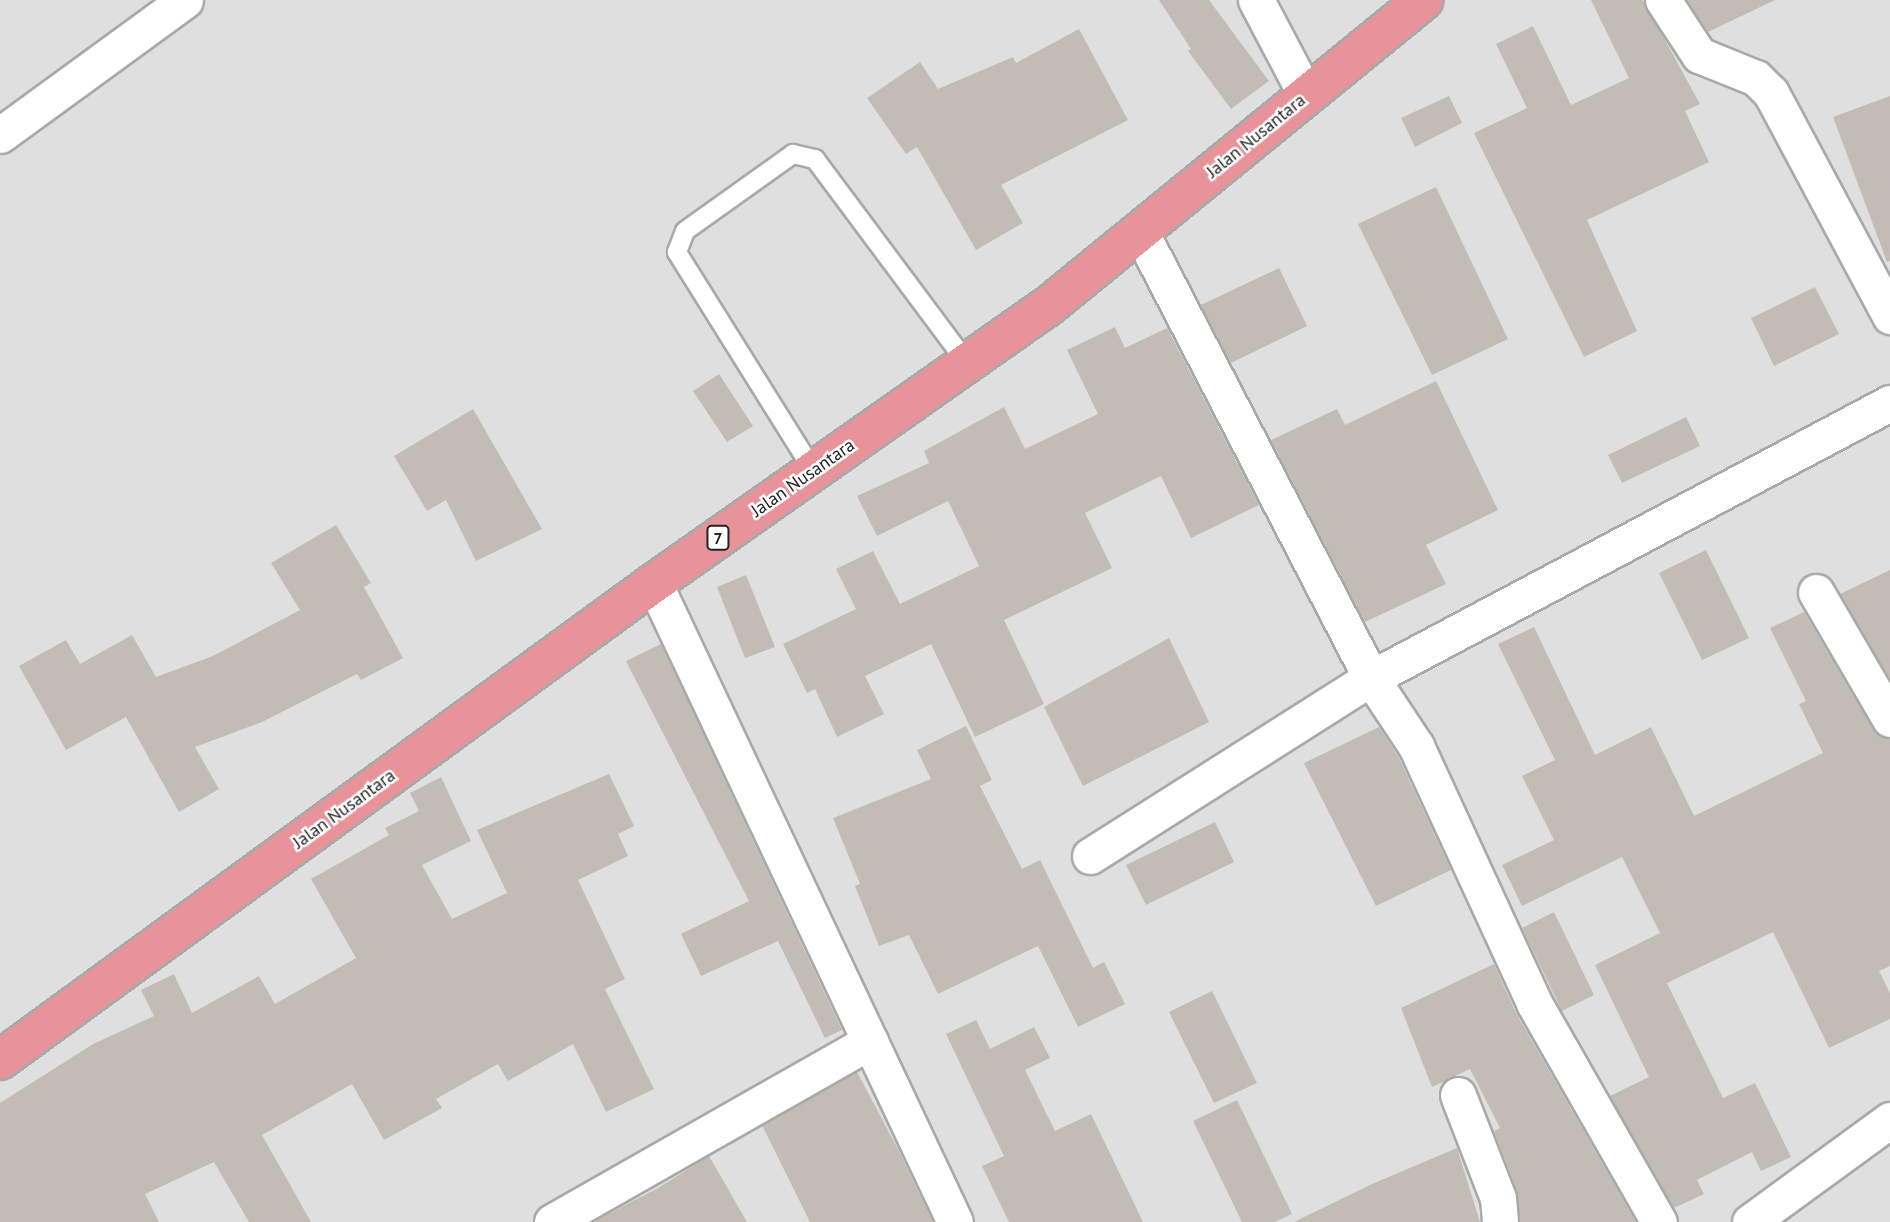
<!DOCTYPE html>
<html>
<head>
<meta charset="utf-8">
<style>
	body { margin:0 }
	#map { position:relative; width:1890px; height:1222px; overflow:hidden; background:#f2f0e9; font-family:"PT Sans",sans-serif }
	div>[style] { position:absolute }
	.residential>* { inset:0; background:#e0dfdf }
	.building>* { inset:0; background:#c3bcb5 }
	.roads { filter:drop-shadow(2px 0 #a9a9a9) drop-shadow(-2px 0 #a9a9a9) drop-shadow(0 2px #a9a9a9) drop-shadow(0 -2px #a9a9a9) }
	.lane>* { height:18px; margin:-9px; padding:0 9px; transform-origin:9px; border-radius:9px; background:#fff }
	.street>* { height:35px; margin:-17.5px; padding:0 17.5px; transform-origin:17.5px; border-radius:17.5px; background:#fff }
	.highway>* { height:38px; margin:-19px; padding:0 19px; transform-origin:19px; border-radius:19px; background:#e89299 }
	span { translate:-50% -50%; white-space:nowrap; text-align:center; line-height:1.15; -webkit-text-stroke:5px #fff; paint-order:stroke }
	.shield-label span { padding:2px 5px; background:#fff; border:2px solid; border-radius:5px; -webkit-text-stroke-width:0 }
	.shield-label { font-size:16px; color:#222; font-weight:700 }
	.street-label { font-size:18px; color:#222 }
</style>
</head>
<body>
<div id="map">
	<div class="residential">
		<i style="clip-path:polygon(0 0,1890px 0,1890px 1222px,0 1222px)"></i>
	</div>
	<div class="building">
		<i style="clip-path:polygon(1159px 0,1209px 0,1269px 81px,1231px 109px,1188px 51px,1191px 49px)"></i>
		<i style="clip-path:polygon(1591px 0,1643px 0,1700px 104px,1685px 111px,1709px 162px,1587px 220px,1637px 331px,1584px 357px,1474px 133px,1527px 108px,1496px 44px,1533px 26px,1571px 105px,1629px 78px)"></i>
		<i style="clip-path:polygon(1687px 0,1775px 0,1708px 32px)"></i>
		<i style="clip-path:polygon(1079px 29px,1128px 120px,1001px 185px,1023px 223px,976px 250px,917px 147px,906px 154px,867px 98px,920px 62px,938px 89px,1013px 57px,1016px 63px)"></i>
		<i style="clip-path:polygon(1449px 96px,1462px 123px,1415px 147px,1401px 118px)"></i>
		<i style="clip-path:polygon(1890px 96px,1890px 261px,1887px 262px,1833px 117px)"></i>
		<i style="clip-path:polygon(1436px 187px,1508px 339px,1432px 375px,1358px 224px)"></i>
		<i style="clip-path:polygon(1279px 268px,1307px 326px,1231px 363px,1201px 305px)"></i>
		<i style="clip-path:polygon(1815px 287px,1839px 334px,1774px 366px,1751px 318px)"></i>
		<i style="clip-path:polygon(1115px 327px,1125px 348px,1167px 328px,1259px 505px,1191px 538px,1161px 476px,1085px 513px,1112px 568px,1004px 620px,1044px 704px,975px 737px,931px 644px,865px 676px,884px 714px,837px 737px,815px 689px,807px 693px,783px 644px,856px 609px,836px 569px,873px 551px,900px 604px,979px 566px,948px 501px,877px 536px,857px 496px,929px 463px,924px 451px,1004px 407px,1025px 449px,1098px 414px,1067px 350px)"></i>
		<i style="clip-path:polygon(719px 374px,753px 426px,727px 442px,693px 391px)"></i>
		<i style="clip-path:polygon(1436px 381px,1498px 510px,1426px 545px,1446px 584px,1365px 622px,1271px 440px,1337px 409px,1345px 425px)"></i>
		<i style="clip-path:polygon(473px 409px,542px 529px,476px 561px,446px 500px,427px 511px,394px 456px)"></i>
		<i style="clip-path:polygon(1686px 417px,1700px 446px,1622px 483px,1608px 455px)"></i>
		<i style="clip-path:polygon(336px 525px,371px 583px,364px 587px,403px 658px,361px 680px,357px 674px,262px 722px,195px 747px,219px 789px,179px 812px,126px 717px,66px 750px,19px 666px,66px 640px,80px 664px,132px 635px,156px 677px,213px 656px,300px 610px,271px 563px)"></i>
		<i style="clip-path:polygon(1706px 550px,1749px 638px,1702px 660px,1659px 573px)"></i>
		<i style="clip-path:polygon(1890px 570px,1890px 679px,1840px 594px)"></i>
		<i style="clip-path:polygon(746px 575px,775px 647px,745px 658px,717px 587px)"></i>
		<i style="clip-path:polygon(1804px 612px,1873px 729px,1890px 739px,1890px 966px,1879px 971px,1890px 993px,1890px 1019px,1829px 1048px,1773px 932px,1667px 983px,1723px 1098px,1755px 1083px,1791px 1157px,1761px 1171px,1752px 1152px,1697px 1180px,1704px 1194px,1674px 1208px,1610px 1096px,1649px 1077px,1595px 965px,1660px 933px,1622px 857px,1522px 906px,1502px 865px,1554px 840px,1522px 776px,1555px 760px,1498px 644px,1534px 627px,1595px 755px,1651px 727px,1694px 816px,1823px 753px,1799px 704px,1806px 701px,1770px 628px)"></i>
		<i style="clip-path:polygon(1169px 638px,1209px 722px,1083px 786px,1044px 707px)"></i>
		<i style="clip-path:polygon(661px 644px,842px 1030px,825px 1038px,778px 941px,701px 976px,681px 934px,749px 901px,626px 661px)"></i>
		<i style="clip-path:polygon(966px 726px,992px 780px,980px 786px,1022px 869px,1040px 860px,1093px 968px,1104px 962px,1125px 1004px,1078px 1027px,1038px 946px,938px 994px,909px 935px,879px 946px,855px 886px,860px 884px,833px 818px,931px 779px,917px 750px)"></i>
		<i style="clip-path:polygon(1379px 727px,1398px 756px,1451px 870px,1376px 906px,1304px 763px)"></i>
		<i style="clip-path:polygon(609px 774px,634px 826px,618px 834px,628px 856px,578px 880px,625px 979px,605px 989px,654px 1089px,606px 1112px,573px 1044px,508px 1081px,498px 1064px,436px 1099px,442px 1108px,384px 1140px,352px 1084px,262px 1135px,311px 1222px,249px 1222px,214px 1162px,145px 1194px,159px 1222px,0 1222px,0 1103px,93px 1044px,154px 1016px,141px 990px,174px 974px,192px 1013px,259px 976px,275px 1004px,356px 958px,311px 879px,389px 835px,385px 828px,419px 811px,410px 793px,441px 777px,471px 841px,422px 865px,452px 919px,507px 893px,477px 830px)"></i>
		<i style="clip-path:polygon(1215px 822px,1234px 862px,1146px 905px,1126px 865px)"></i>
		<i style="clip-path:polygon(1554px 912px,1594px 995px,1562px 1011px,1522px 928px)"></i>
		<i style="clip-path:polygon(1494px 964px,1516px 1013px,1636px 1222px,1520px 1222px,1517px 1191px,1494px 1131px,1500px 1128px,1470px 1069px,1432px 1087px,1401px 1008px)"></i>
		<i style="clip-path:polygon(1212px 991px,1257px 1083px,1214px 1103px,1169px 1012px)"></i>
		<i style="clip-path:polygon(976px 1020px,990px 1049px,1034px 1027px,1050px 1058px,1025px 1070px,1055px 1131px,1091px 1114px,1143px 1222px,1009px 1222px,982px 1166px,1004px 1156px,946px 1034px)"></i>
		<i style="clip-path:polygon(857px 1072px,900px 1153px,933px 1222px,810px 1222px,762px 1125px)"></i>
		<i style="clip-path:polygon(1237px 1100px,1292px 1214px,1275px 1222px,1242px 1222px,1193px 1121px)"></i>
		<i style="clip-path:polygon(1457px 1148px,1480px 1222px,1294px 1222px,1372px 1184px)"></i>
		<i style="clip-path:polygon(709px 1156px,747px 1222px,593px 1222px,658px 1188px)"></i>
	</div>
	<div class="roads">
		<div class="lane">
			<i style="left:813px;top:470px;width:257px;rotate:-122deg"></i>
			<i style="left:677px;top:252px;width:22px;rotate:-69deg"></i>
			<i style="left:685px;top:231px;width:133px;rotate:-35.5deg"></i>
			<i style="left:793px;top:154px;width:23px;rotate:13deg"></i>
			<i style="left:815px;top:159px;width:254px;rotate:53.3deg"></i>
		</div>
		<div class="street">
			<i style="left:1256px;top:0;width:107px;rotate:62.2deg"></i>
			<i style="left:1663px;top:0;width:66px;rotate:56.8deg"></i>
			<i style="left:1699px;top:55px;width:61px;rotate:22deg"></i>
			<i style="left:1756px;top:78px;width:21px;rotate:45deg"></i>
			<i style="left:1771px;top:93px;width:253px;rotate:61.9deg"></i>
			<i style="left:0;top:135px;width:229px;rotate:-36.1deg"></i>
			<i style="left:1140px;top:231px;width:503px;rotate:62.67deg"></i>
			<i style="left:1371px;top:678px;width:82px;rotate:56.5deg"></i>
			<i style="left:1416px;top:746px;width:283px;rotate:65.3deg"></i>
			<i style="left:1534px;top:1003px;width:252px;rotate:60.3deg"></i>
			<i style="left:654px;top:583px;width:706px;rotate:64.78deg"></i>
			<i style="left:1816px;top:592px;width:147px;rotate:59.8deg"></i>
			<i style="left:1090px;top:856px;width:333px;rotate:-32.4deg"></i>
			<i style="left:1371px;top:678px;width:587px;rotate:-27.92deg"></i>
			<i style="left:1458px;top:1095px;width:110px;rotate:68.8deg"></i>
			<i style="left:1498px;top:1198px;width:24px;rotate:85deg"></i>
			<i style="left:552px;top:1222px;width:366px;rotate:-29.6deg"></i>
			<i style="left:1750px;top:1222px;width:173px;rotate:-36.1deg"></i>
		</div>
		<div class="highway">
			<i style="left:0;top:1060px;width:809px;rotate:-36.11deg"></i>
			<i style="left:654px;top:583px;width:479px;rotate:-35.1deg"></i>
			<i style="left:1046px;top:308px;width:487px;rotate:-39.2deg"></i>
		</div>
	</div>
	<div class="shield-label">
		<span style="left:718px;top:538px">7</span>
	</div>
	<div class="street-label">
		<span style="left:1256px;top:136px;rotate:-39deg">Jalan Nusantara</span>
		<span style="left:803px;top:478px;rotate:-35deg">Jalan Nusantara</span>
		<span style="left:344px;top:809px;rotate:-36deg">Jalan Nusantara</span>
	</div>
</div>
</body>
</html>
